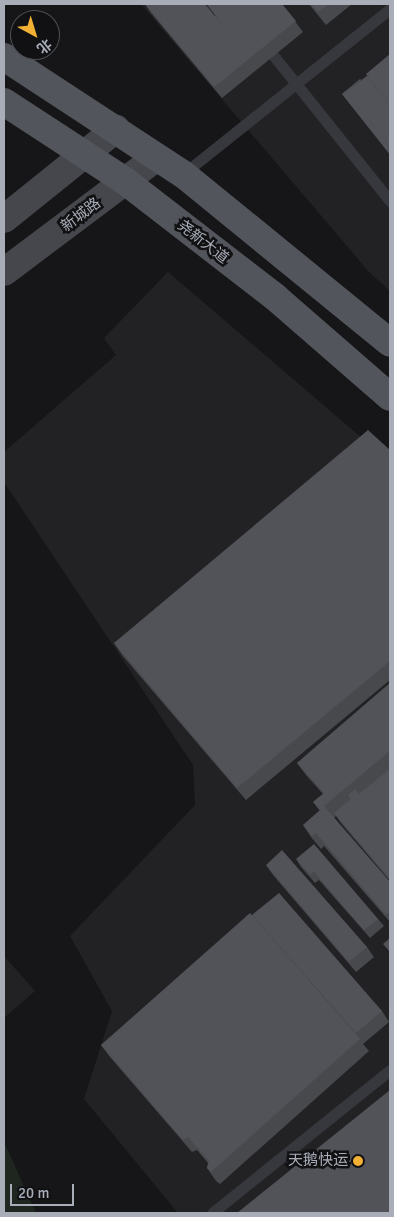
<!DOCTYPE html>
<html>
<head>
<meta charset="utf-8">
<style>
	body { margin:0 }
	#map { position:relative; width:394px; height:1217px; overflow:hidden; background:#161618; font-family:Signika,"Noto Sans SC",sans-serif }
	div>[style] { position:absolute }
	.built>* { inset:0; background:#222225 }
	.green>* { inset:0; background:#1e261f }
	.lane>* { height:11px; margin:-5.5px; padding:0 5.5px; transform-origin:5.5px; border-radius:5.5px; background:#37383d }
	.secondary>* { height:28px; margin:-14px; padding:0 14px; transform-origin:14px; border-radius:14px; background:#45474d }
	.primary>* { height:28px; margin:-14px; padding:0 14px; transform-origin:14px; border-radius:14px; background:#53555c }
	.wall>* { inset:0; background:#47494d }
	.building>* { inset:0; background:#525359 }
	.dots>* { width:14px; height:14px; translate:-50% -50%; box-sizing:border-box; border:2px solid #111113; border-radius:50% }
	span { translate:-50% -50%; white-space:nowrap; text-align:center; line-height:1.15; -webkit-text-stroke:5px #111113; paint-order:stroke }
	.street-label { font-size:15px; color:#a8adb8 }
	.poi-label { font-size:15px; color:#a8adb8 }
	.right { translate:-100% -50%; text-align:right }
	.frame { position:absolute; inset:0; border:5px solid #a8adb8; pointer-events:none }
	.north { position:absolute; left:10px; top:10px; width:50px; height:50px; box-sizing:border-box; background:#111113; border:1px solid #4d4f55; border-radius:50%; rotate:141deg; font-size:14px; font-weight:700; line-height:20px; text-align:center; color:#a8adb8 }
	.north::after { content:''; display:block; margin:auto; width:18px; height:22px; background:#f2b134; clip-path:polygon(50% 0,100% 100%,50% 72%,0 100%) }
	.scale { position:absolute; left:10px; top:1184px; width:64px; height:22px; box-sizing:border-box; border:2px solid #a8adb8; border-top:0; padding-left:6px; font-size:15px; line-height:18px; white-space:nowrap; color:#a8adb8; -webkit-text-stroke:4px #111113; paint-order:stroke }
</style>
</head>
<body>
<div id="map">
	<div class="built">
		<i style="clip-path:polygon(141px 4px,390px 4px,390px 291px,369px 272px)"></i>
		<i style="clip-path:polygon(168px 272px,390px 462px,390px 1213px,178px 1213px,84px 1099px,112px 1011px,70px 936px,195px 805px,193px 765px,4px 482px,4px 452px,116px 355px,104px 338px)"></i>
		<i style="clip-path:polygon(4px 956px,35px 991px,4px 1018px)"></i>
	</div>
	<div class="green">
		<i style="clip-path:polygon(4px 1146px,6px 1146px,36px 1213px,4px 1213px)"></i>
	</div>
	<div class="lane">
		<i style="left:273px;top:55px;width:187px;rotate:51.3deg"></i>
		<i style="left:183px;top:174px;width:265px;rotate:-38.6deg"></i>
		<i style="left:212px;top:1213px;width:228px;rotate:-38.8deg"></i>
	</div>
	<div class="secondary">
		<i style="left:4px;top:219px;width:144px;rotate:-38.8deg"></i>
		<i style="left:4px;top:272px;width:191px;rotate:-36.9deg"></i>
	</div>
	<div class="primary">
		<i style="left:4px;top:57px;width:214px;rotate:33.2deg"></i>
		<i style="left:183px;top:174px;width:267px;rotate:39.2deg"></i>
		<i style="left:4px;top:102px;width:145px;rotate:33.1deg"></i>
		<i style="left:125px;top:181px;width:190px;rotate:37.7deg"></i>
		<i style="left:275px;top:297px;width:152px;rotate:41deg"></i>
	</div>
	<div class="wall">
		<i style="clip-path:polygon(145px 4px,216px 16px,206px 4px,282px 4px,303px 32px,222px 98px,151px 13px)"></i>
		<i style="clip-path:polygon(309px 4px,352px 4px,326px 25px)"></i>
		<i style="clip-path:polygon(390px 54px,390px 155px,342px 94px,367px 76px)"></i>
		<i style="clip-path:polygon(390px 450px,390px 680px,246px 800px,122px 655px,114px 643px)"></i>
		<i style="clip-path:polygon(390px 683px,390px 770px,389px 772px,390px 773px,390px 881px,341px 823px,336px 816px,334px 818px,390px 882px,390px 922px,324px 846px,321px 849px,311px 837px,303px 825px,320px 811px,313px 802px,323px 794px,306px 775px,297px 763px)"></i>
		<i style="clip-path:polygon(296px 859px,378px 919px,384px 926px,370px 938px,319px 880px,315px 883px,301px 867px)"></i>
		<i style="clip-path:polygon(266px 865px,367px 947px,374px 957px,356px 972px,273px 875px)"></i>
		<i style="clip-path:polygon(252px 915px,382px 1011px,389px 1022px,363px 1044px,369px 1051px,220px 1184px,216px 1181px,207px 1168px,208px 1163px,197px 1150px,192px 1152px,110px 1057px,101px 1045px)"></i>
	</div>
	<div class="building">
		<i style="clip-path:polygon(145px 4px,205px 4px,224px 27px,207px 4px,282px 4px,296px 21px,214px 87px)"></i>
		<i style="clip-path:polygon(311px 4px,329px 4px,318px 12px)"></i>
		<i style="clip-path:polygon(390px 54px,390px 105px,366px 74px)"></i>
		<i style="clip-path:polygon(367px 76px,390px 105px,390px 147px,346px 92px)"></i>
		<i style="clip-path:polygon(360px 79px,361px 80px,346px 92px,390px 147px,390px 154px,342px 94px)"></i>
		<i style="clip-path:polygon(368px 430px,390px 450px,390px 661px,237px 788px,114px 643px)"></i>
		<i style="clip-path:polygon(390px 683px,390px 751px,324px 806px,390px 882px,390px 912px,386px 915px,316px 833px,312px 836px,303px 825px,320px 810px,313px 802px,324px 793px,297px 763px)"></i>
		<i style="clip-path:polygon(388px 770px,390px 773px,390px 829px,388px 830px,390px 833px,390px 879px,334px 813px,351px 799px,348px 795px,355px 789px,359px 794px)"></i>
		<i style="clip-path:polygon(314px 844px,378px 919px,364px 930px,314px 872px,310px 875px,296px 859px)"></i>
		<i style="clip-path:polygon(282px 850px,367px 947px,349px 962px,266px 865px)"></i>
		<i style="clip-path:polygon(279px 893px,382px 1011px,356px 1033px,252px 915px)"></i>
		<i style="clip-path:polygon(250px 913px,360px 1039px,211px 1172px,207px 1168px,209px 1161px,188px 1137px,183px 1140px,101px 1045px)"></i>
		<i style="clip-path:polygon(390px 938px,390px 952px,383px 944px)"></i>
		<i style="clip-path:polygon(390px 1090px,390px 1213px,237px 1213px)"></i>
	</div>
	<div class="dots">
		<i style="left:358px;top:1161px;background:#f2b134"></i>
	</div>
	<div class="street-label">
		<span style="left:81px;top:215px;rotate:-37deg">新城路</span>
		<span style="left:203px;top:242px;rotate:38deg">尧新大道</span>
	</div>
	<div class="poi-label">
		<span class="right" style="left:348px;top:1161px">天鹅快运</span>
	</div>
	<div class="frame"></div>
	<div class="north">北</div>
	<div class="scale">20 m</div>
</div>
</body>
</html>
